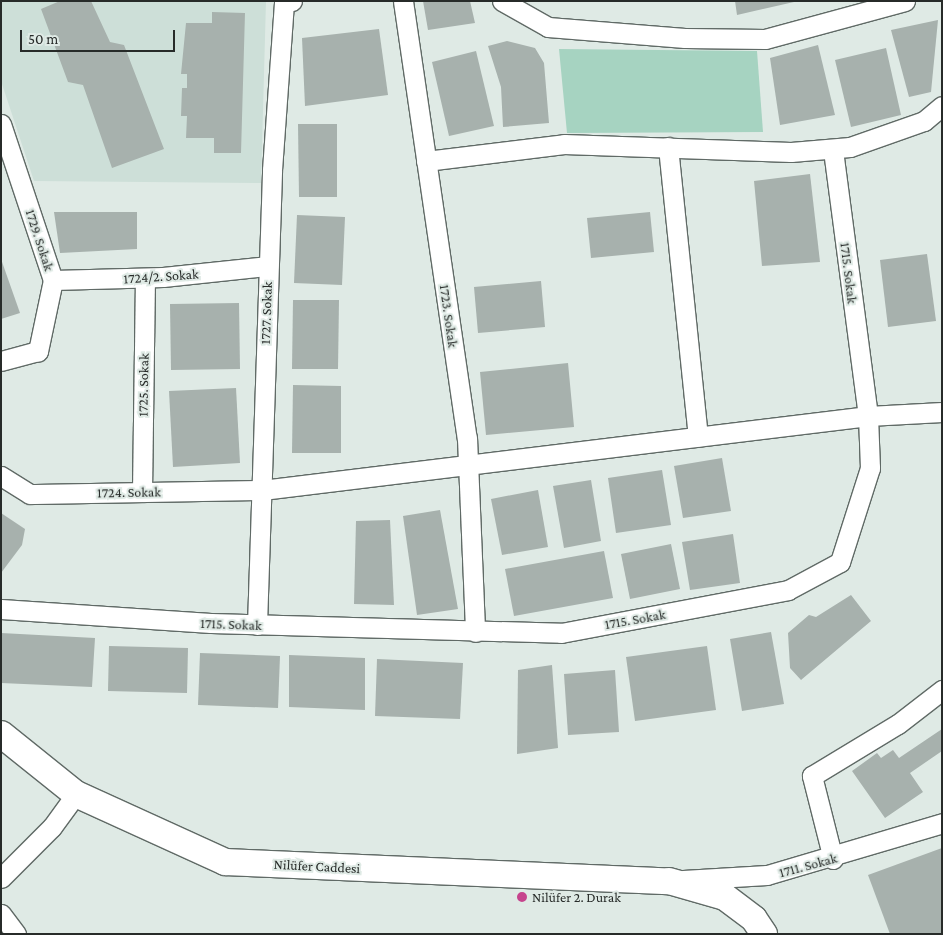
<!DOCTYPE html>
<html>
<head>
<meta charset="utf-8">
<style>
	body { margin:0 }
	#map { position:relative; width:943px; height:935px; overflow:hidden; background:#dfeae5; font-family:"Crimson Pro",serif }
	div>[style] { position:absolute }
	.built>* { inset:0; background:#cddfd8 }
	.green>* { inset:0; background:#a6d3c1 }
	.building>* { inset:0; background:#a7b1ad }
	.roads { filter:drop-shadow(1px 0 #606a66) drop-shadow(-1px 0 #606a66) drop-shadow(0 1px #606a66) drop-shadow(0 -1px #606a66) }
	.street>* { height:19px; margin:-9.5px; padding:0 9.5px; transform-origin:9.5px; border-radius:9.5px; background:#fff }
	.secondary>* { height:26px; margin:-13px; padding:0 13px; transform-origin:13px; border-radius:13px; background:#fff }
	.dots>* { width:14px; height:14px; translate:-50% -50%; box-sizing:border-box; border:2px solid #dfeae5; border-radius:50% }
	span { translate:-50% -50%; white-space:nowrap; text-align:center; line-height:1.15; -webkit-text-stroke:4px #dfeae5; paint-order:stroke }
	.street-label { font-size:14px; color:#272b29 }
	.poi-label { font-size:14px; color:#272b29 }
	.left { translate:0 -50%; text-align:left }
	.frame { position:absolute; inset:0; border:2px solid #272b29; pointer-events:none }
	.scale { position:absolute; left:20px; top:30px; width:155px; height:22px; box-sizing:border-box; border:2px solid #272b29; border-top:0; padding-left:6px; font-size:15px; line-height:18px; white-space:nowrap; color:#272b29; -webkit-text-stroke:4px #dfeae5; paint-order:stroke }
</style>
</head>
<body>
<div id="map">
	<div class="built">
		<i style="clip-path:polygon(1px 1px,266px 1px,261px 183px,34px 181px,1px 81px)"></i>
	</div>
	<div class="green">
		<i style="clip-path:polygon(559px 49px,757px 51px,763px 132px,567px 133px)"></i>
	</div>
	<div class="building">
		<i style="clip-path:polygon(60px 1px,91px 1px,110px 42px,124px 45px,164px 149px,112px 168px,83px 85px,68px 82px,41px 9px)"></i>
		<i style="clip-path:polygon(423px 1px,470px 1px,475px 23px,428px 30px)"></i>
		<i style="clip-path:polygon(735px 1px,794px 1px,794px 2px,737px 15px)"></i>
		<i style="clip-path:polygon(212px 12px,245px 13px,241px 153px,214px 153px,214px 138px,186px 138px,187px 116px,181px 116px,182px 88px,187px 88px,187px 74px,181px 74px,186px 23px,212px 23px)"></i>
		<i style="clip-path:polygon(938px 20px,931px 92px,909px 97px,891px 30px)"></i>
		<i style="clip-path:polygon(379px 29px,388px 95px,305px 106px,302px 38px)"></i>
		<i style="clip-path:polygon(507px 41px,535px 48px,544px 63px,549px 123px,503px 127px,501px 87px,488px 46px)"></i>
		<i style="clip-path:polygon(818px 45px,835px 115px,780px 125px,770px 58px)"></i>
		<i style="clip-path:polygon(886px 48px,901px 115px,851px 127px,835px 60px)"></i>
		<i style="clip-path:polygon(476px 51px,494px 126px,449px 136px,432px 62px)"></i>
		<i style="clip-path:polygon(298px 124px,337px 124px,337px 197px,299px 197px)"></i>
		<i style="clip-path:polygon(810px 174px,820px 262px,762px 266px,754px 181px)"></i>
		<i style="clip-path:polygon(54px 212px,137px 212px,137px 249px,60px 253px)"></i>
		<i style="clip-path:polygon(650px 212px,654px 252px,591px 258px,587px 218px)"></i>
		<i style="clip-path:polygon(297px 215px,345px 217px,342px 285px,294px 283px)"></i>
		<i style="clip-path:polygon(927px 254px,936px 321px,888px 327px,880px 260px)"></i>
		<i style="clip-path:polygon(1px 259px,20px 313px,1px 319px)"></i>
		<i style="clip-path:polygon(541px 281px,545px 327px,478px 333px,474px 287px)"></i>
		<i style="clip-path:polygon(293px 300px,339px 300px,338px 369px,292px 369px)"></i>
		<i style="clip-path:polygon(239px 303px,240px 369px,171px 370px,170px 304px)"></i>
		<i style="clip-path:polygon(568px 363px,574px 427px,486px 435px,480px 372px)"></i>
		<i style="clip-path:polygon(293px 385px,341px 386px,341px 453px,292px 453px)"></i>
		<i style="clip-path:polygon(236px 388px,240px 463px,173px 467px,169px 391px)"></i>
		<i style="clip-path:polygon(722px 458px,731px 511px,683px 518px,674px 466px)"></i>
		<i style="clip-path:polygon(662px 470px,671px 525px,616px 533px,608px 478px)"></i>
		<i style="clip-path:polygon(591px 480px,601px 541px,564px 548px,553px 486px)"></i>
		<i style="clip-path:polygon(538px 490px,548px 547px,502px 555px,491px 499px)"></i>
		<i style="clip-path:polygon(440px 510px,458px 609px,417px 615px,403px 516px)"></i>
		<i style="clip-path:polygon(1px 513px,25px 529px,22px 545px,1px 573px)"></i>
		<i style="clip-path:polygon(390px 520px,394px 605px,354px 604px,356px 521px)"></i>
		<i style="clip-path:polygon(733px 534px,740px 583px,690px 590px,682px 542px)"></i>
		<i style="clip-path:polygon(671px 544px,680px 589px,630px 599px,621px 554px)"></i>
		<i style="clip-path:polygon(604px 551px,613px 598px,514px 616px,505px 569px)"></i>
		<i style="clip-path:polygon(851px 595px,871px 621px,801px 680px,790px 668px,788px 633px,809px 615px,816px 617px)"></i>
		<i style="clip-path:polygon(771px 632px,784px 704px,742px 711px,730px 639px)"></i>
		<i style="clip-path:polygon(1px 633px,95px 638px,92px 687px,1px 683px)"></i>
		<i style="clip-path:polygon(109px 646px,188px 648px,187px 693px,108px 691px)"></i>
		<i style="clip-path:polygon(707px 646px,716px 710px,635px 721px,626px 657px)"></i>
		<i style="clip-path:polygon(200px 653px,280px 656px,278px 708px,198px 705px)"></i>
		<i style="clip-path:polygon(289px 655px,365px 658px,365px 710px,289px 707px)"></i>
		<i style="clip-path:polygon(377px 659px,463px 663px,460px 719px,375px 716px)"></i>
		<i style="clip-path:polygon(552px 665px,558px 748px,517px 754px,518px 670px)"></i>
		<i style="clip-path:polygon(615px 670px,619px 732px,568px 735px,564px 674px)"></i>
		<i style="clip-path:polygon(942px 729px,942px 751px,910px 773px,923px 792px,885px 818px,852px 771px,877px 753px,881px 758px,893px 750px,899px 758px)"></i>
		<i style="clip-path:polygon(942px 848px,942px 934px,890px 934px,868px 875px)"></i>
	</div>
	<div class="roads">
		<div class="street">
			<i style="left:403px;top:1px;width:442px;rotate:81.7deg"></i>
			<i style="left:467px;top:438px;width:194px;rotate:87.6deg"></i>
			<i style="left:502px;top:1px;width:53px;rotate:29.5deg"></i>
			<i style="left:548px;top:27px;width:137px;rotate:4.6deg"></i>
			<i style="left:685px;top:38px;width:80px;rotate:0.7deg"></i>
			<i style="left:765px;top:39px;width:145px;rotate:-15.2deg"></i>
			<i style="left:1px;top:124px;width:164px;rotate:71.6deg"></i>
			<i style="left:53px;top:280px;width:73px;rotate:101.9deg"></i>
			<i style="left:38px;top:351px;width:38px;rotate:165deg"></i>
			<i style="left:668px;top:147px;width:291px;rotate:84.1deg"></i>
			<i style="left:426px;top:161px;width:139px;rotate:-7deg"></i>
			<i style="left:564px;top:144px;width:227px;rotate:2deg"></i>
			<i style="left:791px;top:152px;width:59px;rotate:-4.8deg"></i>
			<i style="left:850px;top:147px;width:78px;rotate:-19.4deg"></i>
			<i style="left:924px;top:121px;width:23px;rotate:-40deg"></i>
			<i style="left:53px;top:280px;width:110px;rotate:-1.6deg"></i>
			<i style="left:163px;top:277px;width:106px;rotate:-6deg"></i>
			<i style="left:1px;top:476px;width:34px;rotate:32deg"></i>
			<i style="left:30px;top:494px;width:232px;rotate:-1deg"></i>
			<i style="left:262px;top:490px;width:611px;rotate:-6.96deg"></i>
			<i style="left:868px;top:416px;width:74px;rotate:-3.1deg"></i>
			<i style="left:142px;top:492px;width:214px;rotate:-89.2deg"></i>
			<i style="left:1px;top:609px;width:210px;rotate:3.8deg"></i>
			<i style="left:211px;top:623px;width:350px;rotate:1.6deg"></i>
			<i style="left:561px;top:633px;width:231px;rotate:-10.7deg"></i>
			<i style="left:788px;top:590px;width:59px;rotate:-28.3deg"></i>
			<i style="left:840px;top:562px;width:99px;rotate:-72.3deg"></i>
			<i style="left:870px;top:468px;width:52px;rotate:-92.2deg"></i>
			<i style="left:868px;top:416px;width:269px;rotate:-97.5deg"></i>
			<i style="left:257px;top:625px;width:455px;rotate:-88.1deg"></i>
			<i style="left:272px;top:170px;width:168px;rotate:-85.9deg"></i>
			<i style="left:284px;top:2px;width:8px;rotate:-7deg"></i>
			<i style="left:833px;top:859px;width:86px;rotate:-104.2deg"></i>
			<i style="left:812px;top:776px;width:100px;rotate:-31.2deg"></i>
			<i style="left:898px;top:724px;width:56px;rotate:-37.7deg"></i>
			<i style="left:1px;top:878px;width:72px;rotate:-45deg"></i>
			<i style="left:52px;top:827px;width:41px;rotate:-54deg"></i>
			<i style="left:683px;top:880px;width:84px;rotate:-3.4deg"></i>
			<i style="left:767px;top:875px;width:183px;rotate:-16.5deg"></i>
			<i style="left:1px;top:914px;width:25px;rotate:53deg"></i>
		</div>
		<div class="secondary">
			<i style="left:1px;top:734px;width:96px;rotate:38.7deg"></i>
			<i style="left:76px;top:794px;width:164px;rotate:24.5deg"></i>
			<i style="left:225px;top:862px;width:444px;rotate:2.5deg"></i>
			<i style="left:669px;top:881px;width:58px;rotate:15.9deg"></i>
			<i style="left:725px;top:897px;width:36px;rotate:37deg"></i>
			<i style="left:754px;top:919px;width:18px;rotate:56deg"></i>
		</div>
	</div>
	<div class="dots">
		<i style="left:522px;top:897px;background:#c6448d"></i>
	</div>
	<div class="street-label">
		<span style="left:40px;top:240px;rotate:72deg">1729. Sokak</span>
		<span style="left:849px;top:273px;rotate:83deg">1715. Sokak</span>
		<span style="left:161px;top:276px;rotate:-4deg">1724/2. Sokak</span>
		<span style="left:266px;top:313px;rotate:-88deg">1727. Sokak</span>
		<span style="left:449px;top:316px;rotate:82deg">1723. Sokak</span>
		<span style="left:143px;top:385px;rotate:-89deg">1725. Sokak</span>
		<span style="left:129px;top:492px;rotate:-1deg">1724. Sokak</span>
		<span style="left:635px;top:619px;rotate:-10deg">1715. Sokak</span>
		<span style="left:231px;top:624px;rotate:2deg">1715. Sokak</span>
		<span style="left:808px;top:865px;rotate:-15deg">1711. Sokak</span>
		<span style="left:317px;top:866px;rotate:3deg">Nilüfer Caddesi</span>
	</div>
	<div class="poi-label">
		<span class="left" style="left:532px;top:897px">Nilüfer 2. Durak</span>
	</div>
	<div class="frame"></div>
	<div class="scale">50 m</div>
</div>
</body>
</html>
